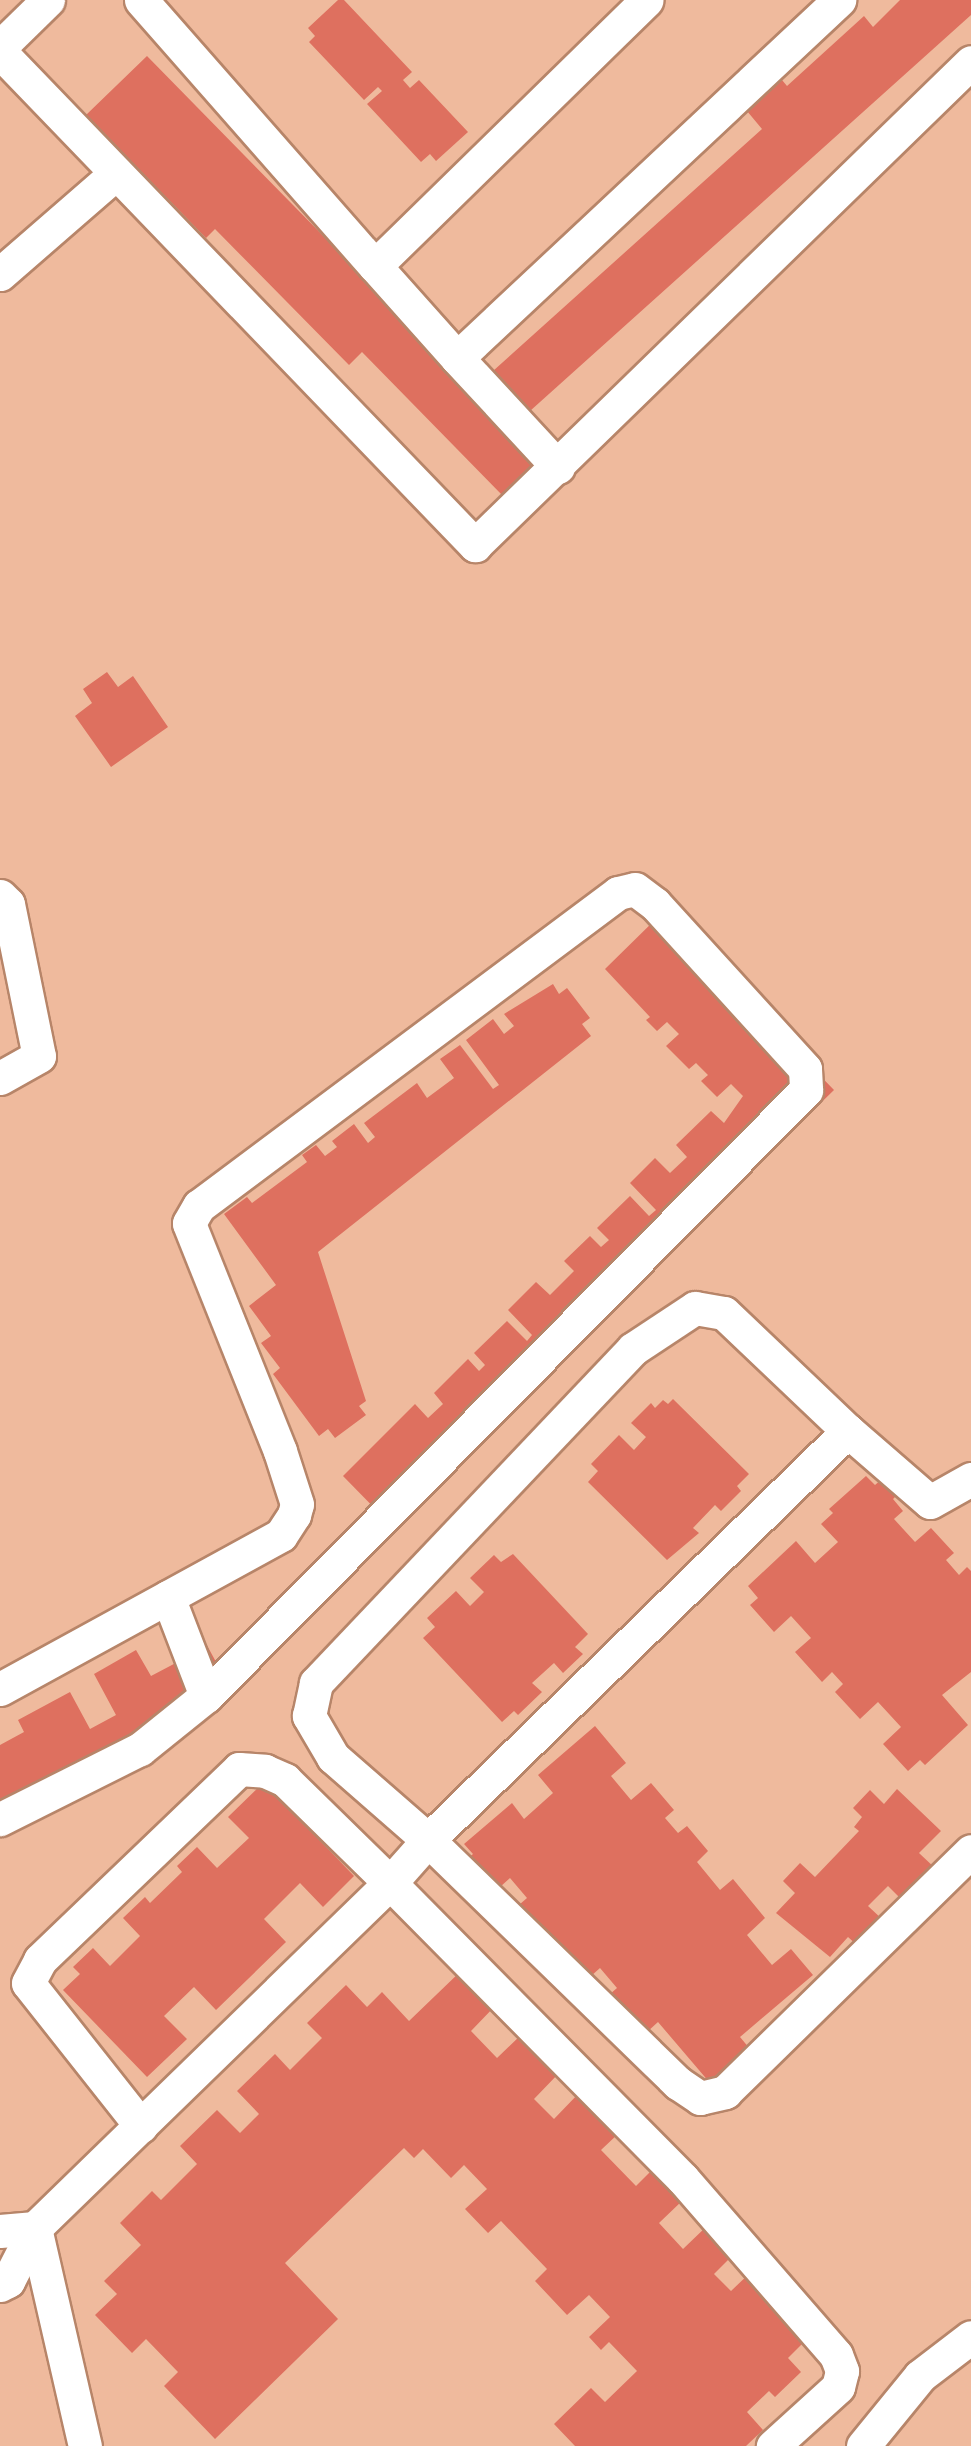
<!DOCTYPE html>
<html>
<head>
<meta charset="utf-8">
<style>
	body { margin:0 }
	#map { position:relative; width:971px; height:2446px; overflow:hidden; background:#efba9d; font-family:"Golos Text",sans-serif }
	div>[style] { position:absolute }
	.building>* { inset:0; background:#de705f }
	.roads { filter:drop-shadow(2px 0 #b78569) drop-shadow(-2px 0 #b78569) drop-shadow(0 2px #b78569) drop-shadow(0 -2px #b78569) }
	.minor>* { height:33px; margin:-16.5px; padding:0 16.5px; transform-origin:16.5px; border-radius:16.5px; background:#fff }
	.tertiary>* { height:33px; margin:-16.5px; padding:0 16.5px; transform-origin:16.5px; border-radius:16.5px; background:#fff }
	span { translate:-50% -50%; white-space:nowrap; text-align:center; line-height:1.15; -webkit-text-stroke:5px #efba9d; paint-order:stroke }
</style>
</head>
<body>
<div id="map">
	<div class="building">
		<i style="clip-path:polygon(338px 0,344px 0,412px 72px,403px 80px,410px 88px,419px 80px,468px 132px,436px 161px,430px 154px,421px 162px,367px 104px,382px 91px,378px 87px,364px 100px,309px 42px,315px 36px,308px 28px)"></i>
		<i style="clip-path:polygon(900px 0,971px 0,971px 15px,530px 411px,493px 371px,762px 129px,747px 111px,782px 80px,787px 86px,864px 16px,873px 27px)"></i>
		<i style="clip-path:polygon(147px 56px,541px 458px,502px 495px,362px 352px,349px 365px,215px 229px,206px 238px,86px 115px)"></i>
		<i style="clip-path:polygon(107px 672px,118px 687px,133px 676px,168px 727px,111px 767px,75px 716px,92px 703px,83px 689px)"></i>
		<i style="clip-path:polygon(662px 913px,834px 1090px,390px 1524px,343px 1476px,415px 1404px,428px 1418px,443px 1404px,434px 1393px,468px 1359px,479px 1371px,485px 1365px,474px 1353px,507px 1321px,527px 1341px,532px 1335px,508px 1310px,536px 1282px,550px 1295px,574px 1271px,564px 1261px,590px 1236px,601px 1247px,609px 1240px,597px 1228px,630px 1196px,649px 1216px,656px 1210px,630px 1183px,655px 1158px,670px 1173px,687px 1157px,676px 1145px,711px 1111px,724px 1123px,743px 1096px,731px 1084px,717px 1097px,701px 1081px,708px 1075px,696px 1063px,689px 1069px,666px 1046px,679px 1034px,667px 1022px,657px 1031px,646px 1020px,650px 1017px,605px 969px)"></i>
		<i style="clip-path:polygon(553px 984px,559px 994px,567px 988px,590px 1018px,582px 1024px,591px 1036px,318px 1252px,366px 1401px,359px 1406px,366px 1415px,335px 1438px,328px 1429px,319px 1436px,273px 1374px,280px 1368px,261px 1343px,271px 1336px,249px 1306px,276px 1285px,224px 1214px,247px 1197px,252px 1203px,307px 1162px,302px 1155px,316px 1145px,325px 1156px,337px 1147px,332px 1141px,354px 1124px,368px 1143px,375px 1137px,364px 1123px,417px 1083px,427px 1098px,454px 1078px,440px 1059px,460px 1045px,493px 1089px,499px 1085px,466px 1040px,493px 1019px,504px 1034px,514px 1026px,504px 1014px)"></i>
		<i style="clip-path:polygon(673px 1399px,749px 1474px,737px 1486px,741px 1491px,721px 1511px,715px 1505px,693px 1528px,699px 1533px,667px 1560px,588px 1482px,598px 1471px,591px 1464px,619px 1435px,634px 1450px,646px 1437px,631px 1423px,651px 1403px,655px 1408px,663px 1400px,668px 1404px)"></i>
		<i style="clip-path:polygon(866px 1476px,875px 1485px,883px 1478px,898px 1494px,893px 1499px,903px 1511px,894px 1519px,915px 1542px,931px 1528px,954px 1553px,946px 1560px,959px 1575px,967px 1567px,971px 1571px,971px 1672px,942px 1695px,968px 1725px,925px 1765px,920px 1760px,908px 1771px,883px 1744px,901px 1727px,878px 1702px,860px 1719px,835px 1692px,843px 1684px,832px 1672px,822px 1682px,795px 1652px,811px 1638px,791px 1616px,774px 1632px,750px 1605px,758px 1598px,748px 1586px,796px 1541px,815px 1563px,838px 1542px,821px 1524px,833px 1513px,829px 1509px)"></i>
		<i style="clip-path:polygon(513px 1554px,588px 1634px,575px 1647px,583px 1654px,563px 1673px,554px 1663px,532px 1683px,542px 1692px,518px 1715px,514px 1711px,502px 1722px,423px 1638px,435px 1627px,427px 1618px,456px 1591px,470px 1606px,484px 1592px,470px 1578px,494px 1555px,501px 1562px)"></i>
		<i style="clip-path:polygon(197px 1627px,228px 1684px,0 1808px,0 1745px,24px 1732px,18px 1720px,70px 1692px,90px 1729px,116px 1715px,94px 1674px,136px 1650px,151px 1676px,189px 1656px)"></i>
		<i style="clip-path:polygon(595px 1726px,626px 1763px,611px 1776px,631px 1800px,651px 1783px,674px 1810px,665px 1818px,678px 1833px,687px 1826px,708px 1851px,697px 1862px,720px 1890px,733px 1879px,765px 1918px,747px 1935px,772px 1965px,791px 1949px,813px 1975px,740px 2037px,750px 2049px,710px 2083px,658px 2022px,647px 2032px,602px 2001px,617px 1988px,600px 1968px,581px 1985px,548px 1932px,537px 1942px,512px 1911px,527px 1898px,510px 1878px,490px 1896px,462px 1863px,473px 1854px,464px 1844px,512px 1803px,524px 1819px,553px 1793px,538px 1775px)"></i>
		<i style="clip-path:polygon(264px 1782px,354px 1876px,323px 1907px,300px 1883px,264px 1919px,286px 1942px,216px 2010px,194px 1987px,164px 2016px,187px 2039px,147px 2077px,63px 1990px,80px 1974px,73px 1967px,93px 1948px,110px 1966px,140px 1936px,123px 1918px,145px 1897px,150px 1903px,182px 1872px,177px 1866px,197px 1847px,217px 1868px,249px 1838px,228px 1817px)"></i>
		<i style="clip-path:polygon(897px 1789px,941px 1831px,919px 1853px,936px 1869px,905px 1903px,888px 1886px,868px 1906px,883px 1920px,858px 1946px,848px 1937px,830px 1957px,776px 1913px,795px 1893px,783px 1881px,800px 1863px,815px 1877px,859px 1831px,854px 1827px,862px 1817px,853px 1808px,870px 1790px,884px 1804px)"></i>
		<i style="clip-path:polygon(462px 1970px,496px 2005px,471px 2031px,497px 2058px,523px 2033px,560px 2072px,534px 2099px,554px 2119px,580px 2092px,619px 2133px,601px 2150px,636px 2186px,653px 2169px,683px 2200px,659px 2223px,683px 2249px,708px 2225px,735px 2253px,714px 2274px,731px 2291px,752px 2271px,813px 2333px,788px 2358px,801px 2372px,775px 2397px,769px 2391px,747px 2412px,763px 2430px,746px 2446px,575px 2446px,554px 2424px,591px 2388px,605px 2402px,637px 2371px,609px 2342px,601px 2350px,589px 2337px,610px 2317px,589px 2295px,567px 2315px,535px 2281px,547px 2269px,501px 2221px,488px 2233px,465px 2209px,487px 2189px,464px 2165px,451px 2178px,423px 2149px,414px 2158px,404px 2148px,285px 2263px,338px 2319px,215px 2439px,164px 2386px,178px 2372px,146px 2339px,132px 2353px,95px 2315px,117px 2294px,104px 2281px,141px 2245px,120px 2223px,152px 2191px,161px 2200px,197px 2164px,180px 2146px,217px 2110px,240px 2133px,259px 2114px,237px 2091px,275px 2054px,290px 2070px,322px 2038px,307px 2023px,346px 1985px,367px 2007px,382px 1992px,409px 2021px)"></i>
	</div>
	<div class="roads">
		<div class="minor">
			<i style="left:141px;top:0;width:354px;rotate:48.7deg"></i>
			<i style="left:375px;top:266px;width:380px;rotate:-44.4deg"></i>
			<i style="left:0;top:47px;width:67px;rotate:-44.4deg"></i>
			<i style="left:0;top:52px;width:685px;rotate:46.07deg"></i>
			<i style="left:475px;top:545px;width:692px;rotate:-44.24deg"></i>
			<i style="left:375px;top:266px;width:123px;rotate:48.3deg"></i>
			<i style="left:0;top:274px;width:154px;rotate:-41deg"></i>
			<i style="left:558px;top:467px;width:149px;rotate:-132.8deg"></i>
			<i style="left:457px;top:358px;width:524px;rotate:-43.14deg"></i>
			<i style="left:0;top:896px;width:11px;rotate:45deg"></i>
			<i style="left:8px;top:904px;width:155px;rotate:78.5deg"></i>
			<i style="left:39px;top:1056px;width:45px;rotate:150.6deg"></i>
			<i style="left:695px;top:1308px;width:29px;rotate:10deg"></i>
			<i style="left:724px;top:1313px;width:171px;rotate:43.6deg"></i>
			<i style="left:848px;top:1431px;width:586px;rotate:135.76deg"></i>
			<i style="left:428px;top:1840px;width:126px;rotate:-138.9deg"></i>
			<i style="left:333px;top:1757px;width:48px;rotate:-120.3deg"></i>
			<i style="left:309px;top:1716px;width:34px;rotate:-78deg"></i>
			<i style="left:316px;top:1683px;width:460px;rotate:-46.5deg"></i>
			<i style="left:633px;top:1349px;width:74px;rotate:-33.5deg"></i>
			<i style="left:848px;top:1431px;width:108px;rotate:40.9deg"></i>
			<i style="left:930px;top:1502px;width:47px;rotate:-29.3deg"></i>
			<i style="left:168px;top:1597px;width:106px;rotate:69deg"></i>
			<i style="left:0;top:1689px;width:320px;rotate:-28.7deg"></i>
			<i style="left:281px;top:1535px;width:24px;rotate:-57deg"></i>
			<i style="left:294px;top:1515px;width:11px;rotate:-75deg"></i>
			<i style="left:297px;top:1504px;width:56px;rotate:-107.8deg"></i>
			<i style="left:280px;top:1451px;width:245px;rotate:-111.8deg"></i>
			<i style="left:189px;top:1223px;width:20px;rotate:-60deg"></i>
			<i style="left:199px;top:1206px;width:523px;rotate:-36.76deg"></i>
			<i style="left:618px;top:893px;width:17px;rotate:-13deg"></i>
			<i style="left:635px;top:889px;width:25px;rotate:37deg"></i>
			<i style="left:655px;top:904px;width:223px;rotate:47.7deg"></i>
			<i style="left:805px;top:1069px;width:21px;rotate:87deg"></i>
			<i style="left:806px;top:1090px;width:853px;rotate:134.71deg"></i>
			<i style="left:206px;top:1696px;width:85px;rotate:141.2deg"></i>
			<i style="left:140px;top:1749px;width:157px;rotate:153.4deg"></i>
			<i style="left:141px;top:2126px;width:182px;rotate:-128.3deg"></i>
			<i style="left:28px;top:1983px;width:26px;rotate:-62deg"></i>
			<i style="left:40px;top:1960px;width:276px;rotate:-43.8deg"></i>
			<i style="left:239px;top:1769px;width:26px;rotate:4deg"></i>
			<i style="left:265px;top:1771px;width:22px;rotate:24deg"></i>
			<i style="left:285px;top:1780px;width:147px;rotate:44.4deg"></i>
			<i style="left:390px;top:1883px;width:57px;rotate:-48.5deg"></i>
			<i style="left:428px;top:1840px;width:349px;rotate:44.2deg"></i>
			<i style="left:678px;top:2083px;width:27px;rotate:34deg"></i>
			<i style="left:700px;top:2098px;width:26px;rotate:-13deg"></i>
			<i style="left:725px;top:2092px;width:344px;rotate:-44.4deg"></i>
			<i style="left:35px;top:2228px;width:224px;rotate:77.1deg"></i>
			<i style="left:0;top:2231px;width:35px;rotate:-5deg"></i>
			<i style="left:0;top:2285px;width:9px;rotate:-27deg"></i>
			<i style="left:8px;top:2281px;width:59px;rotate:-63deg"></i>
			<i style="left:35px;top:2228px;width:495px;rotate:-44.2deg"></i>
			<i style="left:390px;top:1883px;width:416px;rotate:45.3deg"></i>
			<i style="left:683px;top:2179px;width:233px;rotate:49deg"></i>
			<i style="left:836px;top:2355px;width:17px;rotate:69deg"></i>
			<i style="left:842px;top:2371px;width:16px;rotate:104deg"></i>
			<i style="left:838px;top:2387px;width:88px;rotate:137.8deg"></i>
		</div>
		<div class="tertiary">
			<i style="left:863px;top:2446px;width:90px;rotate:-50.8deg"></i>
			<i style="left:920px;top:2376px;width:64px;rotate:-37.4deg"></i>
		</div>
	</div>
</div>
</body>
</html>
